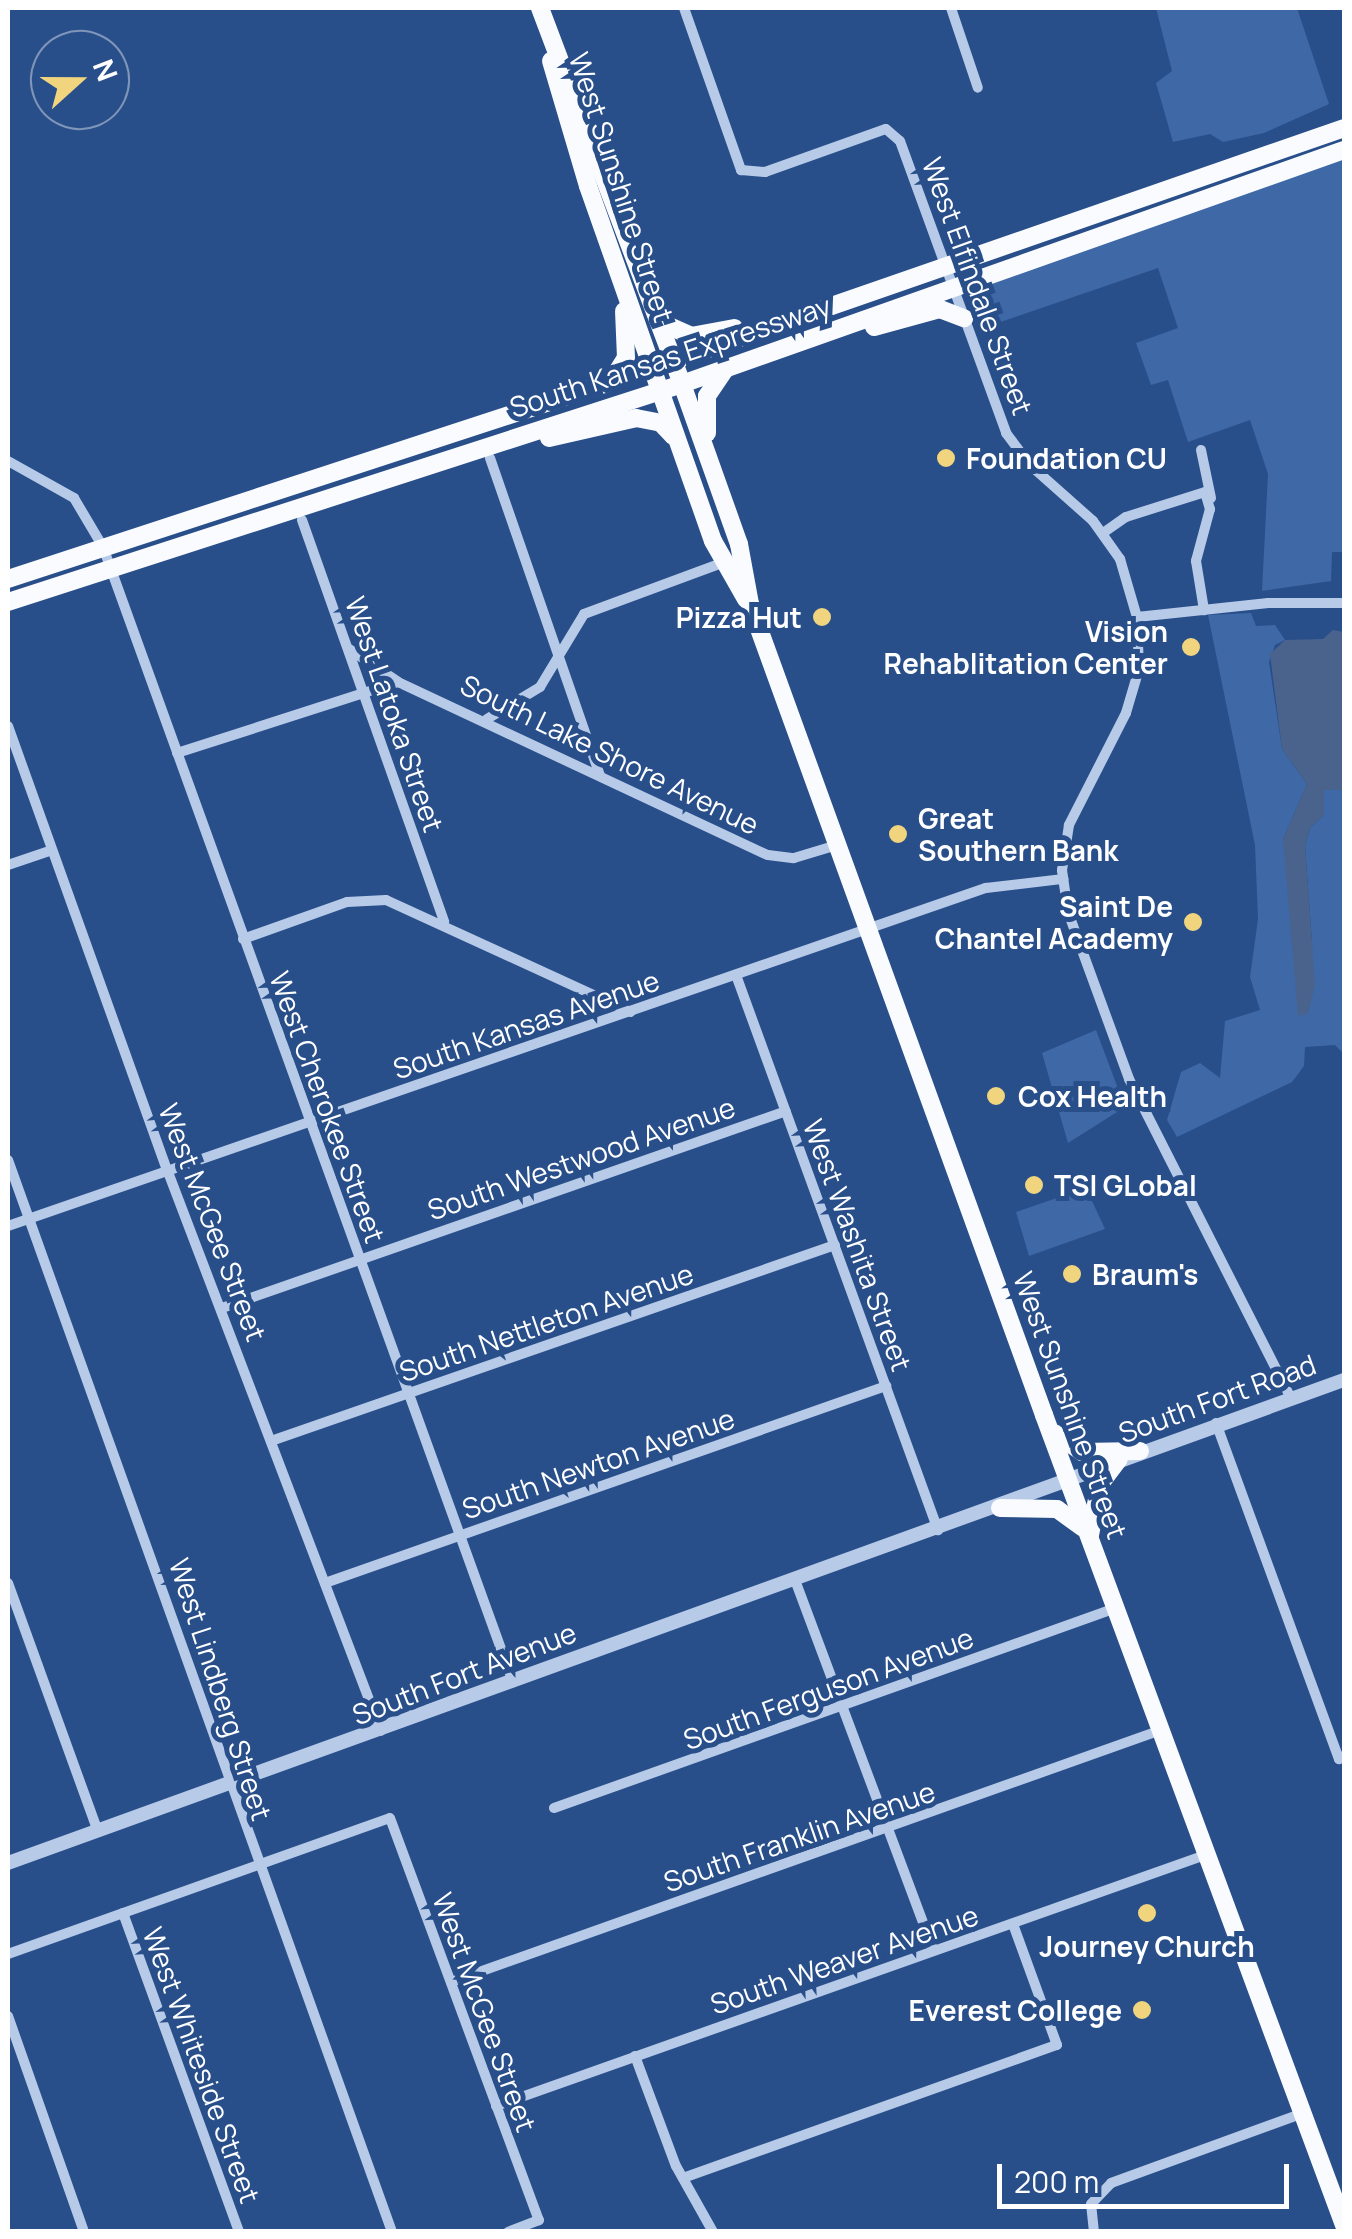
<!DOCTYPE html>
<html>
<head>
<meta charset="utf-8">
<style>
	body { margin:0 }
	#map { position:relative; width:1352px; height:2239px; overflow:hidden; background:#294f8a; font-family:Manrope,sans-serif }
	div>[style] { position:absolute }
	.green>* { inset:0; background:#3e68a6 }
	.water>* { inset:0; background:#49638d }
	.minor>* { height:10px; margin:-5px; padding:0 5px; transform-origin:5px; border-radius:5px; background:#b7cbe9 }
	.tertiary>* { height:14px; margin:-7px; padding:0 7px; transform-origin:7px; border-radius:7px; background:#b7cbe9 }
	.primary>* { height:18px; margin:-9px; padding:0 9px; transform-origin:9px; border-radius:9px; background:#fafbfe }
	.dots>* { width:28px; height:28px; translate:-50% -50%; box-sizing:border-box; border:5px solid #294f8a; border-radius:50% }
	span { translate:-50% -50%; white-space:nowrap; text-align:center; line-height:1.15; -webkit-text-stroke:10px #294f8a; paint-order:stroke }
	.street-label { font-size:28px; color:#fff }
	.poi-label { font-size:28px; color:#fff; font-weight:700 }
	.left { translate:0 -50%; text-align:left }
	.right { translate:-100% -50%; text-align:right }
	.frame { position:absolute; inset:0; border:10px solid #fff; pointer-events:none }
	.north { position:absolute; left:30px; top:30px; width:100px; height:100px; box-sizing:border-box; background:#294f8a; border:2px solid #7f95b9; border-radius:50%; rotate:69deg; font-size:28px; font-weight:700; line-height:40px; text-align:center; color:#fff }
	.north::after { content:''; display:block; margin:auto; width:35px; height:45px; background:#f0d47e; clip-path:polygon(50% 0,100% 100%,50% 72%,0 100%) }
	.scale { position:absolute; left:997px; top:2164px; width:292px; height:45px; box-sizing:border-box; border:5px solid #fff; border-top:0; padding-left:12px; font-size:30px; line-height:35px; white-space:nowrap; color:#fff; -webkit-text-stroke:8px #294f8a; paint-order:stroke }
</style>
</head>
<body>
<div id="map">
	<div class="green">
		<i style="clip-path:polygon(1156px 8px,1297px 8px,1329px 104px,1264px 133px,1223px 142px,1210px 134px,1173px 142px,1156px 83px,1172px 71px)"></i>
		<i style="clip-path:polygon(1344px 157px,1344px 552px,1332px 552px,1331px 581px,1262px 591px,1268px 474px,1250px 420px,1188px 442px,1168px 380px,1151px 385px,1136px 343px,1178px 328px,1158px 268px,977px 330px,969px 298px,978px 288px)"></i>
		<i style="clip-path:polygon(1251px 613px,1256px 626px,1275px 625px,1285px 640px,1275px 645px,1269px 662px,1282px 749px,1307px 784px,1283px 839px,1312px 942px,1305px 846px,1310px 828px,1324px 815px,1324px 790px,1344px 790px,1344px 1054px,1335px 1045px,1305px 1047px,1304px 1066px,1292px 1082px,1177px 1137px,1167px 1120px,1181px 1072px,1200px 1063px,1220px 1078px,1225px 1021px,1260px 1010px,1250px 977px,1258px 919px,1255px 845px,1208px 615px)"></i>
		<i style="clip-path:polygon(1096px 1030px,1125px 1107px,1068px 1143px,1042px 1053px)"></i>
		<i style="clip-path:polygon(1086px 1188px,1105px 1229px,1029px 1256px,1016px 1212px)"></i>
	</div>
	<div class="water">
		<i style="clip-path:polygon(1333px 630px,1344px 632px,1344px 790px,1324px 790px,1324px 815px,1310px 828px,1305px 846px,1315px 985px,1308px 1013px,1298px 1016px,1283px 839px,1307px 784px,1282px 749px,1270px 654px,1285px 640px,1323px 639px)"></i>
	</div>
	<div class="minor">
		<i style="left:684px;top:8px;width:172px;rotate:70.6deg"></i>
		<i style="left:741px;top:170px;width:24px;rotate:5deg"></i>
		<i style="left:765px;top:172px;width:128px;rotate:-19.6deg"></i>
		<i style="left:886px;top:129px;width:18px;rotate:41deg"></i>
		<i style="left:900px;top:141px;width:311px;rotate:70deg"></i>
		<i style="left:1006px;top:433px;width:40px;rotate:53deg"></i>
		<i style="left:1030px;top:465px;width:84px;rotate:41.6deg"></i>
		<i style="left:1093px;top:521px;width:47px;rotate:54.6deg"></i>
		<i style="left:1120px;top:559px;width:60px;rotate:73.7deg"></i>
		<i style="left:1137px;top:617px;width:52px;rotate:87.8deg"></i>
		<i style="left:1139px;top:669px;width:46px;rotate:106.5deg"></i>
		<i style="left:1126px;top:713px;width:126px;rotate:117deg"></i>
		<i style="left:1069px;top:825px;width:46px;rotate:98.8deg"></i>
		<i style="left:1062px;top:870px;width:42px;rotate:81.9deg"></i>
		<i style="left:1068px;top:912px;width:178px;rotate:69.9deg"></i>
		<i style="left:1129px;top:1079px;width:358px;rotate:63.1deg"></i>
		<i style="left:951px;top:8px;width:84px;rotate:71.4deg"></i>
		<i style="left:1201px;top:450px;width:49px;rotate:78.2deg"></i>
		<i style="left:490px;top:458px;width:336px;rotate:70.9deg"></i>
		<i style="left:8px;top:461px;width:76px;rotate:29.3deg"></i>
		<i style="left:74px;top:498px;width:57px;rotate:59.4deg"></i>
		<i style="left:103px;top:547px;width:1207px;rotate:70.14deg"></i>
		<i style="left:302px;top:520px;width:426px;rotate:70.5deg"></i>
		<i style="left:1103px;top:533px;width:28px;rotate:-35deg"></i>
		<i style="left:1126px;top:517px;width:83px;rotate:-17.6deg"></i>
		<i style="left:1205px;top:492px;width:18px;rotate:74deg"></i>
		<i style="left:1210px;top:509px;width:54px;rotate:105.1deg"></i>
		<i style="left:1196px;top:561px;width:50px;rotate:80.7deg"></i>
		<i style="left:1137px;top:617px;width:132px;rotate:-6.1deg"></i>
		<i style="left:1268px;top:603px;width:76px"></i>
		<i style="left:349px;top:649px;width:58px;rotate:33.7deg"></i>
		<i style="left:487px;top:719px;width:62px;rotate:-31.1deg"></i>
		<i style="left:540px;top:687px;width:85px;rotate:-58.9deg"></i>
		<i style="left:584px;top:614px;width:147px;rotate:-20.3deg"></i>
		<i style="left:8px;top:726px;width:474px;rotate:70.3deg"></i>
		<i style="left:168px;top:1172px;width:598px;rotate:69.14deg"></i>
		<i style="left:177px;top:753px;width:232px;rotate:-17.8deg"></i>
		<i style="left:398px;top:682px;width:408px;rotate:25.1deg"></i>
		<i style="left:768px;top:855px;width:26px;rotate:7deg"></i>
		<i style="left:794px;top:858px;width:45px;rotate:-16.8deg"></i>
		<i style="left:8px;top:865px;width:46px;rotate:-18.8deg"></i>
		<i style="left:243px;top:939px;width:110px;rotate:-19.6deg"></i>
		<i style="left:347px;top:902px;width:39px;rotate:-3deg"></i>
		<i style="left:386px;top:900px;width:269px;rotate:24.6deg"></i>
		<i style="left:736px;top:975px;width:591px;rotate:70deg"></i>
		<i style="left:8px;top:1160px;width:1139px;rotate:70.29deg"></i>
		<i style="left:8px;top:1226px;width:1035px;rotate:-19.07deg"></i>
		<i style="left:986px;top:888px;width:78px;rotate:-6.7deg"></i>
		<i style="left:222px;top:1308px;width:597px;rotate:-19.25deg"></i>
		<i style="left:1216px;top:1423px;width:358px;rotate:69.9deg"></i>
		<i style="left:1339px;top:1759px;width:6px;rotate:-31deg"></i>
		<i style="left:271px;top:1441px;width:597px;rotate:-19.16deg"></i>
		<i style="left:795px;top:1580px;width:395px;rotate:69.5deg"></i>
		<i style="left:8px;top:1583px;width:264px;rotate:70.1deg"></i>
		<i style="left:325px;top:1583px;width:595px;rotate:-19.35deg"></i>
		<i style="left:554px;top:1808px;width:597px;rotate:-19.59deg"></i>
		<i style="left:123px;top:1913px;width:339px;rotate:70deg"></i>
		<i style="left:8px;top:1954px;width:405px;rotate:-19.6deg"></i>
		<i style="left:390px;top:1818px;width:429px;rotate:69.7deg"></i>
		<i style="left:539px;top:2220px;width:33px;rotate:159deg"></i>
		<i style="left:451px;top:1982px;width:753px;rotate:-19.54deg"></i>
		<i style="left:8px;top:2016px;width:229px;rotate:70.6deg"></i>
		<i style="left:635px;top:2056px;width:117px;rotate:69.6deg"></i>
		<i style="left:676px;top:2166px;width:76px;rotate:60.7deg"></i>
		<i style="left:496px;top:2106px;width:755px;rotate:-19.49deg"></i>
		<i style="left:683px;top:2178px;width:397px;rotate:-19.6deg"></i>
		<i style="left:1057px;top:2045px;width:129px;rotate:-110deg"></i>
		<i style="left:1094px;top:2232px;width:28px;rotate:-96deg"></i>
		<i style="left:1091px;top:2204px;width:29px;rotate:-46deg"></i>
		<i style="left:1111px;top:2183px;width:204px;rotate:-20deg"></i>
	</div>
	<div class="tertiary">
		<i style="left:8px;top:1863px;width:1421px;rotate:-19.88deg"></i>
	</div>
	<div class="primary">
		<i style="left:540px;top:8px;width:402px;rotate:69.3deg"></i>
		<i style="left:682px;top:384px;width:170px;rotate:70.4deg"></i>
		<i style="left:739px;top:544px;width:61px;rotate:79.6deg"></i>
		<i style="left:750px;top:604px;width:863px;rotate:70.07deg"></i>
		<i style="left:1044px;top:1415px;width:864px;rotate:69.68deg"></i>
		<i style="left:551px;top:61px;width:130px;rotate:73.5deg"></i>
		<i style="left:588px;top:186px;width:376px;rotate:70.6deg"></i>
		<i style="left:713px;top:541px;width:67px;rotate:60.4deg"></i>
		<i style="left:660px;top:322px;width:34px;rotate:24deg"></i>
		<i style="left:691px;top:336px;width:44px;rotate:-10.5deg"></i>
		<i style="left:874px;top:327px;width:68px;rotate:-15.3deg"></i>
		<i style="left:940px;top:309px;width:26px;rotate:21deg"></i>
		<i style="left:612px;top:380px;width:26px;rotate:-58deg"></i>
		<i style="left:626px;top:358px;width:47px;rotate:-92.4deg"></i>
		<i style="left:707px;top:433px;width:37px;rotate:-90deg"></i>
		<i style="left:707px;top:396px;width:30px;rotate:-56deg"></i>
		<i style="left:549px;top:438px;width:89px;rotate:-12.9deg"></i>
		<i style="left:636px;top:418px;width:25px;rotate:11deg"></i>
		<i style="left:661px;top:423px;width:18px;rotate:47deg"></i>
		<i style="left:8px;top:579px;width:679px;rotate:-18.11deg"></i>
		<i style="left:653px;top:368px;width:731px;rotate:-19.15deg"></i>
		<i style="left:8px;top:602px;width:708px;rotate:-17.92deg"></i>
		<i style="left:682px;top:384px;width:702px;rotate:-19.47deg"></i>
		<i style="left:1054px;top:1433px;width:34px;rotate:34deg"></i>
		<i style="left:1082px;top:1452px;width:58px;rotate:-1deg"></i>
		<i style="left:1000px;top:1508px;width:57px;rotate:1deg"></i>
		<i style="left:1057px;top:1509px;width:32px;rotate:36deg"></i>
		<i style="left:1090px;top:1535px;width:52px;rotate:-78.9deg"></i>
		<i style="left:1100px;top:1484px;width:31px;rotate:-53deg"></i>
	</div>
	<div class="dots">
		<i style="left:946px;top:458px;background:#f0d47e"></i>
		<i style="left:822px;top:617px;background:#f0d47e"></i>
		<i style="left:1191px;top:647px;background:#f0d47e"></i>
		<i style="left:898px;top:834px;background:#f0d47e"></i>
		<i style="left:1193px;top:922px;background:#f0d47e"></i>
		<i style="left:996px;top:1096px;background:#f0d47e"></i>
		<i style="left:1034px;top:1185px;background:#f0d47e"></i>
		<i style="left:1072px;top:1274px;background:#f0d47e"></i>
		<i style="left:1147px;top:1913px;background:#f0d47e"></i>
		<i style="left:1142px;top:2010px;background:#f0d47e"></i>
	</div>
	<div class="street-label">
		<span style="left:622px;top:187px;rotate:72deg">West Sunshine Street</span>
		<span style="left:978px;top:286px;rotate:70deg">West Elfindale Street</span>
		<span style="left:670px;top:356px;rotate:-18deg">South Kansas Expressway</span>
		<span style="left:395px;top:714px;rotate:71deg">West Latoka Street</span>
		<span style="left:610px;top:754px;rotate:26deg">South Lake Shore Avenue</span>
		<span style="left:526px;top:1024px;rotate:-19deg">South Kansas Avenue</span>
		<span style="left:328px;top:1107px;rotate:70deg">West Cherokee Street</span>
		<span style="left:581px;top:1158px;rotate:-19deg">South Westwood Avenue</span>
		<span style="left:213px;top:1222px;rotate:69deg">West McGee Street</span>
		<span style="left:858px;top:1245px;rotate:70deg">West Washita Street</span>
		<span style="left:546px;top:1322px;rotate:-19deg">South Nettleton Avenue</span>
		<span style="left:1217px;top:1398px;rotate:-20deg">South Fort Road</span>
		<span style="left:1071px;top:1405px;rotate:70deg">West Sunshine Street</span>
		<span style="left:598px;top:1463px;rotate:-19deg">South Newton Avenue</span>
		<span style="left:464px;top:1673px;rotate:-21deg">South Fort Avenue</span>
		<span style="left:828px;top:1688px;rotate:-20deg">South Ferguson Avenue</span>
		<span style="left:221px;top:1689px;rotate:72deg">West Lindberg Street</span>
		<span style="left:799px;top:1836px;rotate:-19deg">South Franklin Avenue</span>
		<span style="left:844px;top:1959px;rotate:-19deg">South Weaver Avenue</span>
		<span style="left:485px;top:2012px;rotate:70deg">West McGee Street</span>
		<span style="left:202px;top:2065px;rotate:70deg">West Whiteside Street</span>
	</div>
	<div class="poi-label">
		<span class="left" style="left:966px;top:458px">Foundation CU</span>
		<span class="right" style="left:802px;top:617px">Pizza Hut</span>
		<span class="right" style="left:1168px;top:647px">Vision<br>Rehablitation Center</span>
		<span class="left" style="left:918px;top:834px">Great<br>Southern Bank</span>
		<span class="right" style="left:1173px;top:922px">Saint De<br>Chantel Academy</span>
		<span class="left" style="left:1018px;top:1096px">Cox Health</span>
		<span class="left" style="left:1054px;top:1185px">TSI GLobal</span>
		<span class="left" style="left:1092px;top:1274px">Braum's</span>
		<span style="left:1147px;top:1946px">Journey Church</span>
		<span class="right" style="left:1122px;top:2010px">Everest College</span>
	</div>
	<div class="frame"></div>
	<div class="north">N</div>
	<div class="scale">200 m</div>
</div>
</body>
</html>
